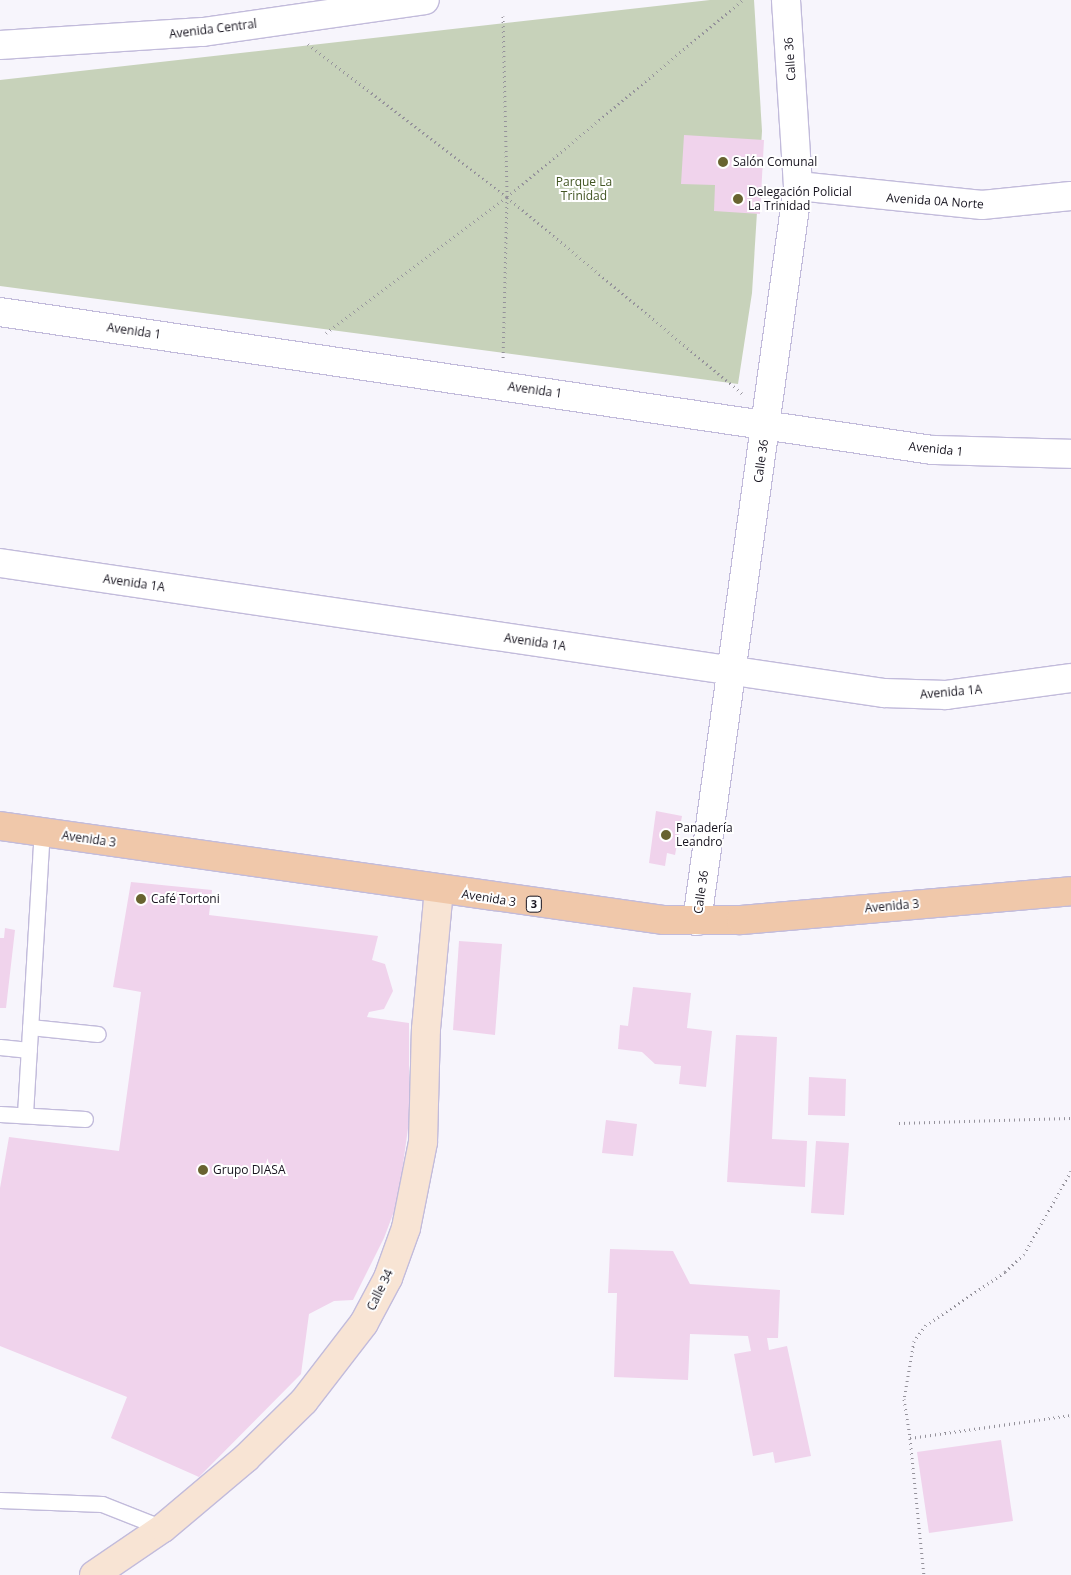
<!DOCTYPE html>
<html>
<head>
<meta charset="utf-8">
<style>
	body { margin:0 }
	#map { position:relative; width:1071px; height:1575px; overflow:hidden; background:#f7f5fc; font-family:"Open Sans",sans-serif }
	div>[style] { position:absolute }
	.green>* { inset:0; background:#c7d2ba }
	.building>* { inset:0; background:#f0d3ec }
	.path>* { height:3px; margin-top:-1.5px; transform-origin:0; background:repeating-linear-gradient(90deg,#95929b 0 1px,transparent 0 5px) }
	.roads { filter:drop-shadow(1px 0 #c2bbdb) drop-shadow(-1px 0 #c2bbdb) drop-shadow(0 1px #c2bbdb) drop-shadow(0 -1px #c2bbdb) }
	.lane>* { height:15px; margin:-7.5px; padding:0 7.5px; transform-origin:7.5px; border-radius:7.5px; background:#fff }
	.street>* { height:28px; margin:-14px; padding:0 14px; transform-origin:14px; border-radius:14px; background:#fff }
	.secondary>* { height:28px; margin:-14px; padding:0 14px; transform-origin:14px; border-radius:14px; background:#f8e4d4 }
	.primary>* { height:28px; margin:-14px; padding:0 14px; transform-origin:14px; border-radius:14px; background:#f0c8aa }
	.dots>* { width:14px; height:14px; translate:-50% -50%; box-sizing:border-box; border:2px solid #fff; border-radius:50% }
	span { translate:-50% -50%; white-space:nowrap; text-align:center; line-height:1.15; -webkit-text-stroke:4px #fff; paint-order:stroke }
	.shield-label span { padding:1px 4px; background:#fff; border:1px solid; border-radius:4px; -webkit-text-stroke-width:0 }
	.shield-label { font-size:11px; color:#17141f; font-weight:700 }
	.street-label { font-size:12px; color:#17141f }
	.poi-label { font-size:12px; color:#17141f }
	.left { translate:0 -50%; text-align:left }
	.park-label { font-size:12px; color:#425523 }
</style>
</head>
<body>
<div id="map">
	<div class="green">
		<i style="clip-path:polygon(710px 0,754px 0,762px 131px,752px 293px,738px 384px,0 286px,0 80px)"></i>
	</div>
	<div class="building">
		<i style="clip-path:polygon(684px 135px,764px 140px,760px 214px,714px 211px,715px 185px,681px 184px)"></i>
		<i style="clip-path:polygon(656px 811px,682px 816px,675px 855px,667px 853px,665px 866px,649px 863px)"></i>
		<i style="clip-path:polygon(131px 882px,212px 890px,209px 915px,378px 936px,372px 960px,385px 964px,393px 991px,384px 1009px,369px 1012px,367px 1017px,409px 1023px,409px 1121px,398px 1201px,384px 1238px,353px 1300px,334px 1301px,309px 1314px,301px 1374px,199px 1477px,111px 1438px,127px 1397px,0 1346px,0 1188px,9px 1137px,119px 1151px,141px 992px,113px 987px)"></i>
		<i style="clip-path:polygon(5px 928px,15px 930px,6px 1008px,0 1008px,0 938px,4px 938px)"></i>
		<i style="clip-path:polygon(459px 941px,502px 944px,495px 1035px,453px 1030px)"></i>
		<i style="clip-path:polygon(633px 987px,691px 993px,687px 1028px,712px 1031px,706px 1087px,679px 1084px,681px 1066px,655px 1064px,642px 1052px,618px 1049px,620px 1025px,628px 1026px)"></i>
		<i style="clip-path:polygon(736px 1035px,777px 1037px,772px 1139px,807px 1141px,805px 1187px,727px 1182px)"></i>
		<i style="clip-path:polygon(809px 1077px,846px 1079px,845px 1116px,808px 1115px)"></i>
		<i style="clip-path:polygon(606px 1120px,637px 1124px,633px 1156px,602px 1153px)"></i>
		<i style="clip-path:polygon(816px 1141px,849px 1143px,844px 1215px,811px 1213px)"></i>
		<i style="clip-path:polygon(610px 1249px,673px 1251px,690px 1284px,780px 1290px,778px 1338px,767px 1338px,769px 1350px,787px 1346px,811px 1456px,775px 1463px,773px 1452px,753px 1456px,734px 1354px,751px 1351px,748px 1336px,690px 1334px,688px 1380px,614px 1377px,617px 1293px,608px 1293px)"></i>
		<i style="clip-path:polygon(1001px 1440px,1013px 1521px,929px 1533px,917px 1452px)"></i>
	</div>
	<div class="path">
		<i style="left:503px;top:16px;width:181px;rotate:88.7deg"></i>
		<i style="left:507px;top:197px;width:163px;rotate:91.4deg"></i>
		<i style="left:308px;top:44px;width:251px;rotate:37.6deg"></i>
		<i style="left:507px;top:197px;width:307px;rotate:39.9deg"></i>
		<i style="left:326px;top:333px;width:226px;rotate:-36.9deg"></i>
		<i style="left:507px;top:197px;width:307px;rotate:-39.9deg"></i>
		<i style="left:899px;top:1123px;width:172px;rotate:-1.7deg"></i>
		<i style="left:1071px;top:1171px;width:95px;rotate:119.5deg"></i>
		<i style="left:1024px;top:1254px;width:26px;rotate:137deg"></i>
		<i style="left:1005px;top:1272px;width:95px;rotate:146.1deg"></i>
		<i style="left:926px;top:1325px;width:20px;rotate:127deg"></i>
		<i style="left:914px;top:1341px;width:59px;rotate:99.8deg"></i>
		<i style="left:904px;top:1399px;width:39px;rotate:81deg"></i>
		<i style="left:910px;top:1438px;width:163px;rotate:-8.1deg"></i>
		<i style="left:910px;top:1438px;width:138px;rotate:84.2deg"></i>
	</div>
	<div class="roads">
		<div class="lane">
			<i style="left:30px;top:1027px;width:68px;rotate:5.9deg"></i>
			<i style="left:0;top:1047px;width:29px;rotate:6deg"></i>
			<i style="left:0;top:1114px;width:85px;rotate:3.4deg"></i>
			<i style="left:25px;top:1114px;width:283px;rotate:-86.6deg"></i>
			<i style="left:0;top:1500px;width:102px;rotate:2.2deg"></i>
			<i style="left:102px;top:1504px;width:66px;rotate:21.5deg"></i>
		</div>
		<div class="street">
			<i style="left:0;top:45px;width:203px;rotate:-3.7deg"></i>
			<i style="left:203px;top:32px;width:224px;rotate:-8.2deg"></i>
			<i style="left:798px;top:186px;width:185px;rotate:5.9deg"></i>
			<i style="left:982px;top:205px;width:89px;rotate:-5.8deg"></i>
			<i style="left:0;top:312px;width:942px;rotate:8.42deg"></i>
			<i style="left:932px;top:450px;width:139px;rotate:1.6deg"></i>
			<i style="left:0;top:563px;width:894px;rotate:8.37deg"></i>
			<i style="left:884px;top:693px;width:62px;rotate:1.8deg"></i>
			<i style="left:946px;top:695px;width:126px;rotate:-7.7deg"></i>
			<i style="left:697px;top:921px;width:742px;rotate:-82.18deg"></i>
			<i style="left:798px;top:186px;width:186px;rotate:-93.7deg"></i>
		</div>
		<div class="secondary">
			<i style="left:94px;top:1575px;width:83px;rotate:-34.3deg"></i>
			<i style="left:163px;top:1528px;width:109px;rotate:-40.1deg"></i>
			<i style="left:246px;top:1458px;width:81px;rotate:-44.5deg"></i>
			<i style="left:304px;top:1401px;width:98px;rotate:-52.4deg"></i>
			<i style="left:364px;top:1323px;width:51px;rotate:-61.9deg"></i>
			<i style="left:388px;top:1278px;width:53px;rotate:-70.2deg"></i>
			<i style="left:406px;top:1228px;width:88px;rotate:-78.8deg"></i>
			<i style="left:423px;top:1142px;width:113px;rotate:-88.5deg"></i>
			<i style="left:426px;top:1029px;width:140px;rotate:-84.7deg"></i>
		</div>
		<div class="primary">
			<i style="left:0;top:826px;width:671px;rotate:8.06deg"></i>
			<i style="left:664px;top:920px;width:77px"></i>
			<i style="left:741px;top:920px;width:331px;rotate:-5deg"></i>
		</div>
	</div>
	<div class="dots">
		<i style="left:723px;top:162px;background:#686330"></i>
		<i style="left:738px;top:199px;background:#686330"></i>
		<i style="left:666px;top:835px;background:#686330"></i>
		<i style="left:141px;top:899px;background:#686330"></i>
		<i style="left:203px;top:1170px;background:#686330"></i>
	</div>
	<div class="shield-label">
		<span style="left:534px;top:904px">3</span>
	</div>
	<div class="street-label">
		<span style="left:213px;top:29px;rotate:-7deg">Avenida Central</span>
		<span style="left:790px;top:59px;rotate:-94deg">Calle 36</span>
		<span style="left:935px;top:201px;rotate:4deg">Avenida 0A Norte</span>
		<span style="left:134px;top:331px;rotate:8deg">Avenida 1</span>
		<span style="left:535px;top:390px;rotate:8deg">Avenida 1</span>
		<span style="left:936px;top:449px;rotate:6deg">Avenida 1</span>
		<span style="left:761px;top:461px;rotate:-82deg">Calle 36</span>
		<span style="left:134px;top:583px;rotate:8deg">Avenida 1A</span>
		<span style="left:535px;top:642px;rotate:8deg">Avenida 1A</span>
		<span style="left:951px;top:692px;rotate:-5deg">Avenida 1A</span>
		<span style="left:89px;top:839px;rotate:8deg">Avenida 3</span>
		<span style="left:701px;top:892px;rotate:-82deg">Calle 36</span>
		<span style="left:489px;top:898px;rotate:9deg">Avenida 3</span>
		<span style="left:892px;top:906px;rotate:-5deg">Avenida 3</span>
		<span style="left:380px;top:1290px;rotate:-64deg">Calle 34</span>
	</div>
	<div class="poi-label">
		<span class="left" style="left:733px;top:162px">Salón Comunal</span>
		<span class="left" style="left:748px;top:199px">Delegación Policial<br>La Trinidad</span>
		<span class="left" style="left:676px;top:835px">Panadería<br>Leandro</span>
		<span class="left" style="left:151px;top:899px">Café Tortoni</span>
		<span class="left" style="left:213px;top:1170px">Grupo DIASA</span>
	</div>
	<div class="park-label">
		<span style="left:584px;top:189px">Parque La<br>Trinidad</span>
	</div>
</div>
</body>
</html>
